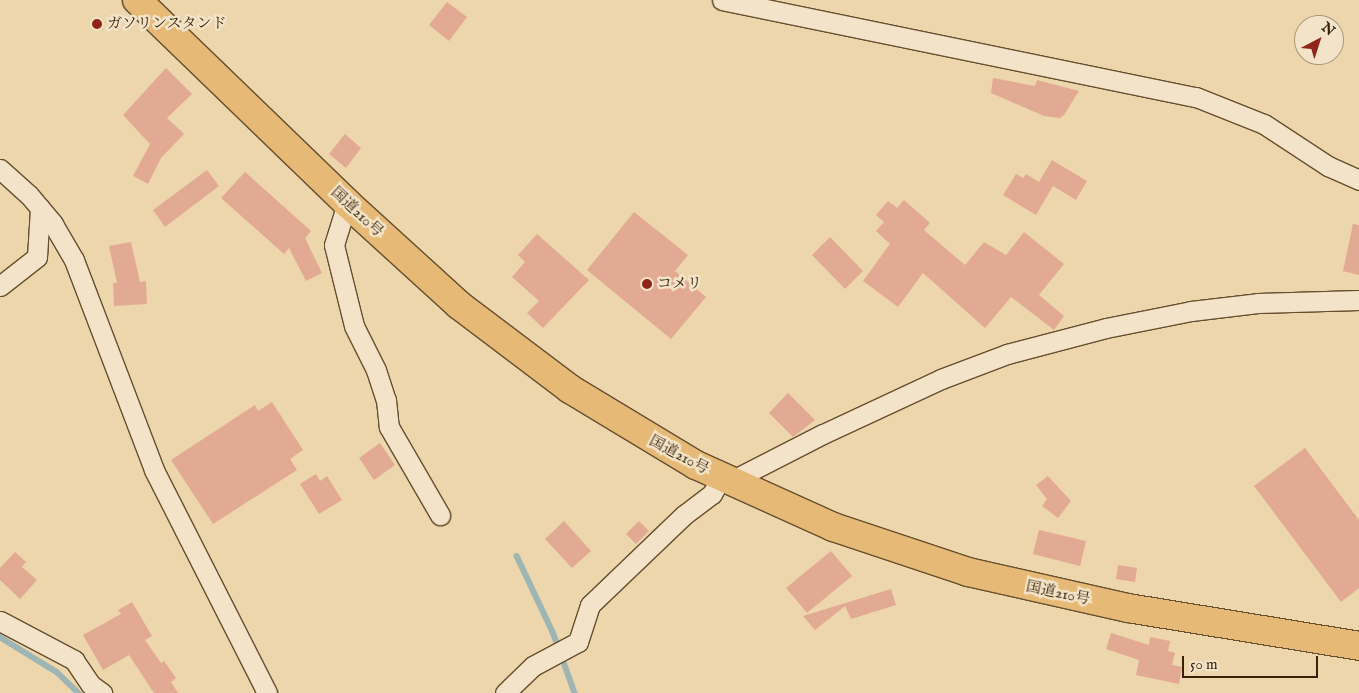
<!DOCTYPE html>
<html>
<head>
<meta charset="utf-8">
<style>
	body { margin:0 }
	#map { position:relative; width:1359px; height:693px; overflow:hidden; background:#edd5ac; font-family:"IM FELL English","Noto Serif JP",serif }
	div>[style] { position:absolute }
	.stream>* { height:5.5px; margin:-2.75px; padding:0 2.75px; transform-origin:2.75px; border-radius:2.75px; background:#9db6b4 }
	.building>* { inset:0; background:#e3aa93 }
	.roads { filter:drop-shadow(1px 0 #664e2e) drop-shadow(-1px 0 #664e2e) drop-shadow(0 1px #664e2e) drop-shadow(0 -1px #664e2e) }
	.minor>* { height:19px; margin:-9.5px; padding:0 9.5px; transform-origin:9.5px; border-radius:9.5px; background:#f3e4c9 }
	.highway>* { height:28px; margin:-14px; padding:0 14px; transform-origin:14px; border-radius:14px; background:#e6ba76 }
	.dots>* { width:14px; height:14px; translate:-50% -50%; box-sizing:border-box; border:2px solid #f3e4c9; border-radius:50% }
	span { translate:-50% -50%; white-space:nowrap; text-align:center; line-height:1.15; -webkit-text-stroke:5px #f3e4c9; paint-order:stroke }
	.poi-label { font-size:15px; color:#392104 }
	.left { translate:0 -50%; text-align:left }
	.street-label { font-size:15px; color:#392104 }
	.north { position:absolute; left:1294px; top:15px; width:50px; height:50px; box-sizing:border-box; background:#f3e4c9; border:1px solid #a9967a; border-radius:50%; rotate:40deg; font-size:14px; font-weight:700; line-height:20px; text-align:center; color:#392104 }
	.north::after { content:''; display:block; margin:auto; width:18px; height:22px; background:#8f2418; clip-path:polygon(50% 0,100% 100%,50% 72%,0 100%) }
	.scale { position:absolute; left:1182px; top:656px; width:136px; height:22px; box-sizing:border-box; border:2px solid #392104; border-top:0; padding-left:6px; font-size:15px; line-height:18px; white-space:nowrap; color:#392104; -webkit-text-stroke:4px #f3e4c9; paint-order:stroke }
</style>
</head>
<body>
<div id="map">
	<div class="stream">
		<i style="left:517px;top:556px;width:84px;rotate:64.7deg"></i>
		<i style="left:553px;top:632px;width:65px;rotate:70.2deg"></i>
		<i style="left:0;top:637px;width:67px;rotate:31.6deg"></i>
		<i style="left:57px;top:672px;width:30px;rotate:44deg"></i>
	</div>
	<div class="building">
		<i style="clip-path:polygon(447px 2px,467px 17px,449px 41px,429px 25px)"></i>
		<i style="clip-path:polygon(166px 68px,192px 94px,167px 118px,184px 134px,161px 158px,148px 184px,133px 176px,150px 144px,123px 115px)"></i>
		<i style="clip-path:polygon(993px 78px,1035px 86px,1037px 80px,1079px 91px,1064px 115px,1060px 118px,1044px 116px,991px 93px)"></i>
		<i style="clip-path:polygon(345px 134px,361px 148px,346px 168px,329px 154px)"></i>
		<i style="clip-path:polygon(1052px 160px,1087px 181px,1076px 200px,1053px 186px,1036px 215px,1003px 195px,1016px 174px,1023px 178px,1026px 174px,1039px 182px)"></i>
		<i style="clip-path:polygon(207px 170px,219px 186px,165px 227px,153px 210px)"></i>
		<i style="clip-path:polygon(245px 172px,311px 231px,305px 238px,322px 273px,306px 281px,289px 248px,284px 254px,221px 198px)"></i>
		<i style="clip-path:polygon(904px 200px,930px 223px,924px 230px,965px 265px,984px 242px,1006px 255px,1024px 232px,1064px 264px,1039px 295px,1064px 316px,1054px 330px,1011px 297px,985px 328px,923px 273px,898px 307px,863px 281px,890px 244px,876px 231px,884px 222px,876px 215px,888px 201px,897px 208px)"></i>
		<i style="clip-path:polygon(634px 212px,688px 255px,675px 271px,706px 297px,671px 339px,587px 270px)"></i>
		<i style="clip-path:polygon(1353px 224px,1359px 225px,1359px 275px,1343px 271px)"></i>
		<i style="clip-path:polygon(537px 234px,589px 280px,543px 328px,527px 313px,539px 301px,512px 277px,525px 262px,518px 255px)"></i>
		<i style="clip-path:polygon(830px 237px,863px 271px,845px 289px,812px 255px)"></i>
		<i style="clip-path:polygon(131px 242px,140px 282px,146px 281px,147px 304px,114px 306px,113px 283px,117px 283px,109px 246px)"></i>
		<i style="clip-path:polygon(788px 393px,815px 420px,793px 437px,769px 413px)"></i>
		<i style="clip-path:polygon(272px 402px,303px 450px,290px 459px,297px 470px,213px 524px,171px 460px,255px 405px,258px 411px)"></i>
		<i style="clip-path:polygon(380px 443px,395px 465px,374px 480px,359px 458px)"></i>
		<i style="clip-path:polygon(1305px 448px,1359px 520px,1359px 588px,1341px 602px,1254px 486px)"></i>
		<i style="clip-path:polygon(316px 474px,320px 481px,327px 476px,342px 500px,319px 514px,300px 484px)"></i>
		<i style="clip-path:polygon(1048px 476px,1071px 501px,1058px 518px,1042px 506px,1047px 499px,1036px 485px)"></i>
		<i style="clip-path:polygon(564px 521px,591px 551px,572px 568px,545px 539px)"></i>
		<i style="clip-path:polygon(639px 521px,649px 531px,636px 544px,626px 534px)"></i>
		<i style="clip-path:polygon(1039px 530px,1086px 541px,1080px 566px,1033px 554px)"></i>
		<i style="clip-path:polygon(831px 551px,852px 576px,807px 613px,786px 588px)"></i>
		<i style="clip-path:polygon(15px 552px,26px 562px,22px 567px,37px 580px,20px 599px,0 580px,0 568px)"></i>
		<i style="clip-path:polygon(1118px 565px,1137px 568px,1135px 582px,1116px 579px)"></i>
		<i style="clip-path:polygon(891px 589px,896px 605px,851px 619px,845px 606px,815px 630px,803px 616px)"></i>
		<i style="clip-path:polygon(132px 602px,152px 636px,145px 640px,161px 663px,164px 661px,176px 678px,171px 682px,178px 693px,154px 693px,129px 655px,103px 670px,83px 635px,121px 614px,118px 610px)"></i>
		<i style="clip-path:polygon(1111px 633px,1149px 645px,1150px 637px,1170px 641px,1168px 651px,1175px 653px,1172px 665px,1182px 667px,1179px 684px,1136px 675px,1139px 660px,1106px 649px)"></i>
	</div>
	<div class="roads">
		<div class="minor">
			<i style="left:722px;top:0;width:484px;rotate:11.6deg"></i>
			<i style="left:1196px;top:97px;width:73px;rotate:21.7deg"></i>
			<i style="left:1264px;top:124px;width:77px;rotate:33.3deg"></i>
			<i style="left:1328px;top:166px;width:34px;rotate:24deg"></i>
			<i style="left:0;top:169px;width:39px;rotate:42deg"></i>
			<i style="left:29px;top:195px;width:38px;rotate:50deg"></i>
			<i style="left:53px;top:224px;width:42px;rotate:59.7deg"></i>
			<i style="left:74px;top:260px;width:225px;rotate:69.1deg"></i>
			<i style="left:154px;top:470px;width:250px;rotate:63.1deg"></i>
			<i style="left:347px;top:203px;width:44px;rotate:107.2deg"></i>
			<i style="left:334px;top:245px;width:83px;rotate:76.1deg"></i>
			<i style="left:354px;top:326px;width:49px;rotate:63.4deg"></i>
			<i style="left:376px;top:370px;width:32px;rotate:72deg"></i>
			<i style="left:386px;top:400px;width:27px;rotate:84deg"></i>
			<i style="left:389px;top:427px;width:102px;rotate:59.9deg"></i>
			<i style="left:0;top:286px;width:47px;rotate:-38.1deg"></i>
			<i style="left:37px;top:257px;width:49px;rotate:-86.5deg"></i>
			<i style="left:731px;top:481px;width:103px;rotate:-27.1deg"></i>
			<i style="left:823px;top:434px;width:130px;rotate:-25deg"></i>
			<i style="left:941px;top:379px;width:71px;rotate:-20.7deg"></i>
			<i style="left:1007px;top:354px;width:102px;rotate:-14.7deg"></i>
			<i style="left:1106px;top:328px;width:87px;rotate:-11.3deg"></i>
			<i style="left:1191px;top:311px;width:67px;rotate:-6.8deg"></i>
			<i style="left:1258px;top:303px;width:101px;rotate:-1.7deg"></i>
			<i style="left:0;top:621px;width:84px;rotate:27.8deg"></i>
			<i style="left:74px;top:660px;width:30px;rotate:56deg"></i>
			<i style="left:91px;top:685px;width:14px;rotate:36deg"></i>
			<i style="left:505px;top:693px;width:39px;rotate:-44deg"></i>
			<i style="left:533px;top:666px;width:51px;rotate:-28.1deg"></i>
			<i style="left:578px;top:642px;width:39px;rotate:-72deg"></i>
			<i style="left:590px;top:605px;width:130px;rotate:-43.8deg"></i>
			<i style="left:684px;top:515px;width:35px;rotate:-37deg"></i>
			<i style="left:712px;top:494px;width:19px;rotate:-62deg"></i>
		</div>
		<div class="highway">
			<i style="left:137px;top:0;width:292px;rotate:44deg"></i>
			<i style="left:347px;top:203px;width:151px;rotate:42.3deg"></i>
			<i style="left:459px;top:305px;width:139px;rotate:37.1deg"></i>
			<i style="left:570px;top:389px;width:147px;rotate:31.1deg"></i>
			<i style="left:696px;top:465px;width:150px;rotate:24.3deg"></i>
			<i style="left:833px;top:527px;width:142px;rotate:18.4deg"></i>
			<i style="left:968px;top:572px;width:164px;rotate:12.7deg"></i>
			<i style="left:1128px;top:608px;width:234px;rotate:9.3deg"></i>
		</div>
	</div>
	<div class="dots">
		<i style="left:97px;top:24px;background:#8f2418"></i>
		<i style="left:647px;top:284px;background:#8f2418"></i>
	</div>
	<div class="poi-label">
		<span class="left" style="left:107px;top:24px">ガソリンスタンド</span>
		<span class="left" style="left:657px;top:284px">コメリ</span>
	</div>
	<div class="street-label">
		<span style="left:357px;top:212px;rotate:43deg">国道210号</span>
		<span style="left:679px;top:455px;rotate:28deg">国道210号</span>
		<span style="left:1058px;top:593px;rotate:12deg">国道210号</span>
	</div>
	<div class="north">N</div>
	<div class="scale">50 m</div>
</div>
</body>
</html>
